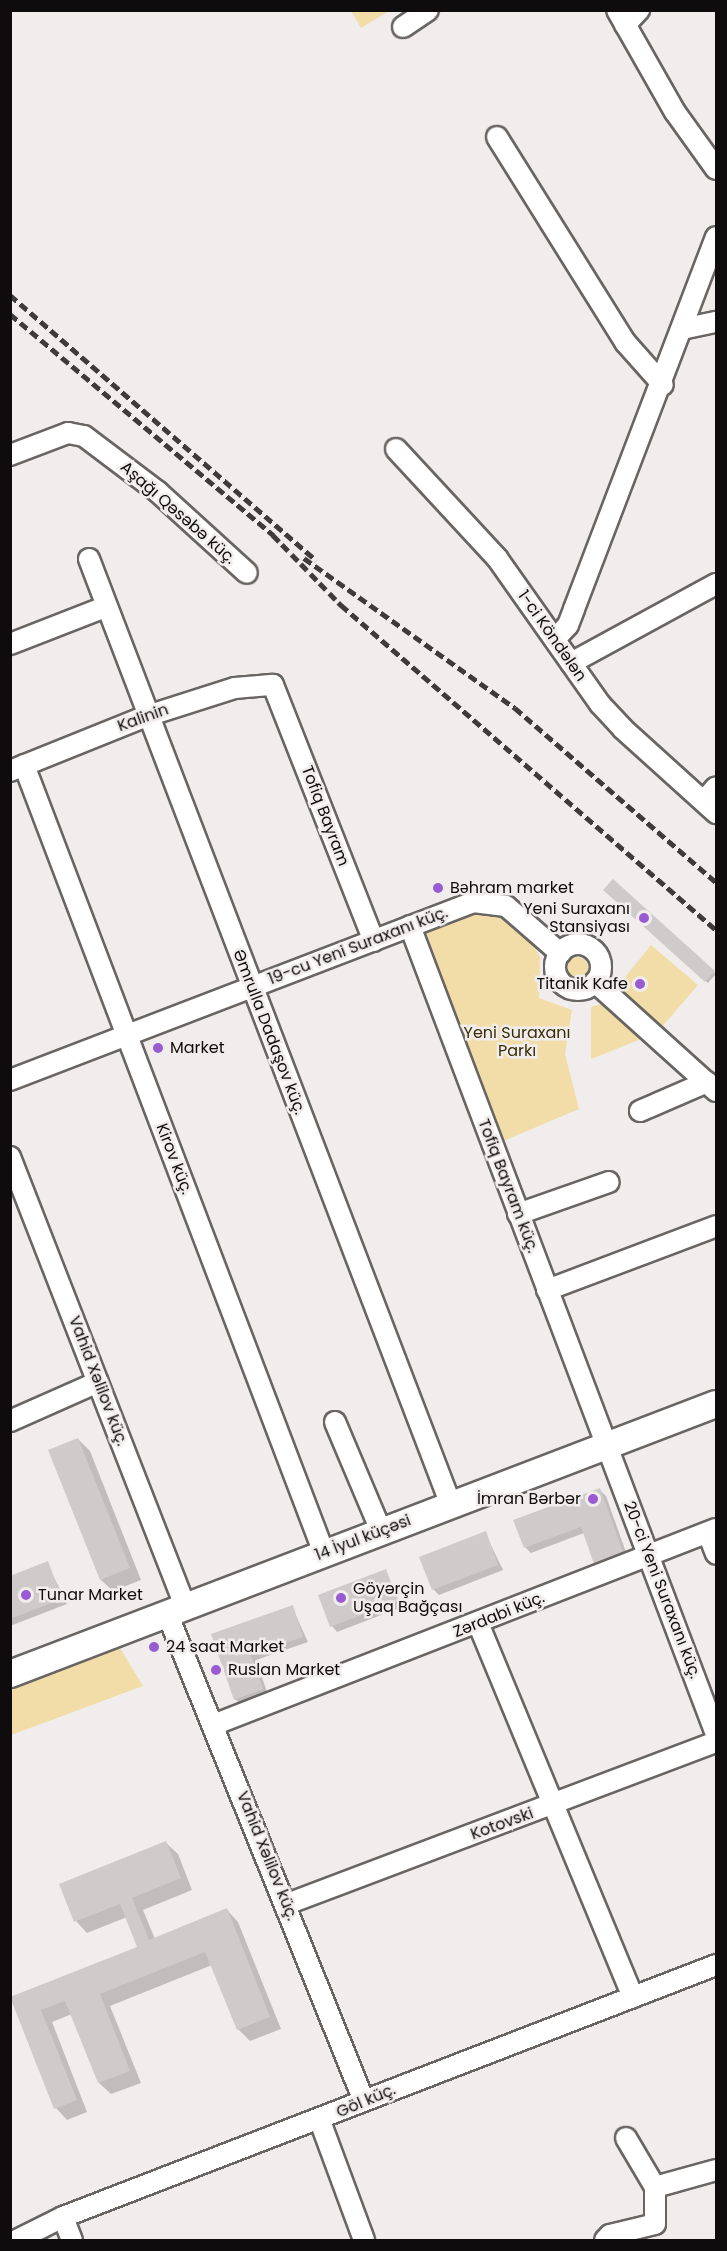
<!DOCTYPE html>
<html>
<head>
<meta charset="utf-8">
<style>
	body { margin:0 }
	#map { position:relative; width:727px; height:2251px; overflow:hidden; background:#f1edec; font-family:Poppins,sans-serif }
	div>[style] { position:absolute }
	.green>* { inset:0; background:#f2dca7 }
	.round { border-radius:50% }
	.shadow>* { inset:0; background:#0003 }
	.building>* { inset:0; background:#cfcbca }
	.roads { filter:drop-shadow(2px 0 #686563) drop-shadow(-2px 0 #686563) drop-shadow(0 2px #686563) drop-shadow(0 -2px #686563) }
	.minor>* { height:20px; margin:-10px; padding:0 10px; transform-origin:10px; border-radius:10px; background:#fff }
	.minor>.ring { margin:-10px; padding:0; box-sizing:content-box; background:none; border:20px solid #fff; border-radius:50% }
	.tertiary>* { height:26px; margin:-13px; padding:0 13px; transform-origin:13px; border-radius:13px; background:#fff }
	.rail>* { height:4.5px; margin-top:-2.25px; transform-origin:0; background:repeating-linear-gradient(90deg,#3e3b3b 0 9px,transparent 0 13.5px) }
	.dots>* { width:16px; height:16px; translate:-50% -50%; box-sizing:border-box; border:3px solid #f1edec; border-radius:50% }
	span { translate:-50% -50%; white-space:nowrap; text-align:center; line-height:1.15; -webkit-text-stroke:5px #f1edec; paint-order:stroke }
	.street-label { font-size:16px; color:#0e0c0c }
	.poi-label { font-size:16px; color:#0e0c0c }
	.left { translate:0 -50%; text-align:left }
	.right { translate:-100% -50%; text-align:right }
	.park-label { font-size:16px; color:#392c05 }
	.frame { position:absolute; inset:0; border:12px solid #0e0c0c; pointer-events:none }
</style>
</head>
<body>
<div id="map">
	<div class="green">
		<i style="clip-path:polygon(351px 11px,389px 11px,361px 28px)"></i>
		<i style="clip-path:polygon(462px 911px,506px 914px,527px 934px,540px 957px,539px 998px,572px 1010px,565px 1054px,579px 1109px,501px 1142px,424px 927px)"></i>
		<i style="clip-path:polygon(651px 945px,698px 985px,661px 1028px,614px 991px)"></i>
		<i class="round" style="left:566px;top:957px;width:22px;height:22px"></i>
		<i style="clip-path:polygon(601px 1004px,641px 1039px,591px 1059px,591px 1007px)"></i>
		<i style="clip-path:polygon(120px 1648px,143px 1686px,11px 1735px,11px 1689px)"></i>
	</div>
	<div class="shadow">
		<i style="clip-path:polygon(613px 881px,716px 974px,708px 983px,605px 890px)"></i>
		<i style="clip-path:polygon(78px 1439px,90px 1451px,141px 1580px,113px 1591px,101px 1580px)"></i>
		<i style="clip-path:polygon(600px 1490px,606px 1496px,628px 1558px,601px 1569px,584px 1533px,531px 1553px,525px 1547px)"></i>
		<i style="clip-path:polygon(485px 1533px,503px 1570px,439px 1595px,433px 1589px)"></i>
		<i style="clip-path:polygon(47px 1563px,67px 1604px,10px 1626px,10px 1577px)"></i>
		<i style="clip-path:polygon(385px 1571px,402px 1607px,337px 1632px,332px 1626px)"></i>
		<i style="clip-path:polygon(292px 1607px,308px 1642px,256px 1660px,268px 1695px,241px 1704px,235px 1699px,213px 1635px)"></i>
		<i style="clip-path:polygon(166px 1843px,178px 1854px,192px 1890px,143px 1910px,155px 1939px,227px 1910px,238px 1922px,281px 2029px,250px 2041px,238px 2029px,212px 1965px,110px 2006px,141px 2083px,111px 2094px,99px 2083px,72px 2014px,52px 2022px,87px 2112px,67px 2120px,56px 2108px,12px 1998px,139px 1948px,127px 1917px,87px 1933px,76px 1921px)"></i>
	</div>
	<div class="building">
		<i style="clip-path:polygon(613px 879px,715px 971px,705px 982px,603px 890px)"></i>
		<i style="clip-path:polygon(78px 1438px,130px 1568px,100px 1580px,48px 1450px)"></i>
		<i style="clip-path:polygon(600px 1488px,623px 1552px,594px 1564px,581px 1527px,524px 1548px,513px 1520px)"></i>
		<i style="clip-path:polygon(486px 1531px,498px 1565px,432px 1590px,419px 1557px)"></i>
		<i style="clip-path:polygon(48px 1561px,62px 1599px,10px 1619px,10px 1576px)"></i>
		<i style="clip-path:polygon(386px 1569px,398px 1601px,330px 1627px,318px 1595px)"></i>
		<i style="clip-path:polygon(293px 1605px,303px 1637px,251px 1655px,263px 1689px,234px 1700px,211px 1634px)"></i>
		<i style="clip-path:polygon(166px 1841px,181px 1878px,132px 1898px,149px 1940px,227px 1908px,270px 2017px,237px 2030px,205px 1952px,100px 1994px,130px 2071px,98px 2083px,65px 2001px,41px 2010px,77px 2100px,54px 2109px,10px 1997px,137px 1947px,120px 1904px,74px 1922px,59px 1884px)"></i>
	</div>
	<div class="roads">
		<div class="minor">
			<i style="left:617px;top:10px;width:117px;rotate:60.4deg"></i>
			<i style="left:675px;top:112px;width:70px;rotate:54.3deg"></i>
			<i style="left:625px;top:25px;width:21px;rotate:-47deg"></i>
			<i style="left:403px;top:27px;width:30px;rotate:-34deg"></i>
			<i style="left:497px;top:137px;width:242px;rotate:58deg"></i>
			<i style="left:625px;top:342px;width:57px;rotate:48.5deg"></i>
			<i style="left:682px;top:329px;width:35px;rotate:-12deg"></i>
			<i style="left:396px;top:449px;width:149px;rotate:47.2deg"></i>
			<i style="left:497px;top:558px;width:179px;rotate:54.8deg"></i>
			<i style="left:600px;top:704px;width:33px;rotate:47deg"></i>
			<i style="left:622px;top:728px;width:127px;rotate:42.1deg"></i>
			<i style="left:10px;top:455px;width:62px;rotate:-20.8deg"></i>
			<i style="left:68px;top:433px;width:16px;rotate:11deg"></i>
			<i style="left:84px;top:436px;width:93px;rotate:37.1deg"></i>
			<i style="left:158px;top:492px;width:120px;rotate:42.3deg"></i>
			<i style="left:89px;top:559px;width:1013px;rotate:69.06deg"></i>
			<i style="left:555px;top:639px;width:19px;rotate:-47deg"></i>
			<i style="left:568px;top:625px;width:17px;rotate:-69deg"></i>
			<i style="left:574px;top:609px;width:398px;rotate:-69.1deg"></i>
			<i style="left:10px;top:644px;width:102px;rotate:-21.3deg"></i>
			<i style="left:571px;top:663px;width:165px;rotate:-28.6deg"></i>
			<i style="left:24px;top:765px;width:843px;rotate:69.16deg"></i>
			<i style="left:10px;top:771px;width:148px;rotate:-21.9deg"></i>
			<i style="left:147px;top:716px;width:92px;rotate:-17.7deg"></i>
			<i style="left:235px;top:688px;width:38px;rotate:-5deg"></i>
			<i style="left:273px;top:685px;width:275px;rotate:68.5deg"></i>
			<i style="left:704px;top:801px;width:18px;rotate:-49deg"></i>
			<i style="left:410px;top:926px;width:864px;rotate:69.26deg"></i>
			<i class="ring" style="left:555px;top:944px;width:26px;height:26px"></i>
			<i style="left:595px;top:982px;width:163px;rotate:42deg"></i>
			<i style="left:10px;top:1080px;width:496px;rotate:-21deg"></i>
			<i style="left:473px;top:902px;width:33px;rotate:7deg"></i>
			<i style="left:506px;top:906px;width:72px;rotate:41deg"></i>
			<i style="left:640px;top:1111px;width:73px;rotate:-23.4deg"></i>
			<i style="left:10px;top:1157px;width:481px;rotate:68.7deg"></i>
			<i style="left:518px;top:1214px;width:96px;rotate:-19.4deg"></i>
			<i style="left:547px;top:1290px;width:181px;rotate:-20.7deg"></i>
			<i style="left:10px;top:1421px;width:96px;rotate:-23.9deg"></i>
			<i style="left:335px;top:1422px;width:118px;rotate:67.1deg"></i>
			<i style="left:708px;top:1533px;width:22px;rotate:69deg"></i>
			<i style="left:167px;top:1613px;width:526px;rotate:68.02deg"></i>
			<i style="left:478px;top:1623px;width:405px;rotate:67.5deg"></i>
			<i style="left:213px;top:1725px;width:540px;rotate:-21.29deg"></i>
			<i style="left:287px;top:1904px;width:459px;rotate:-20.7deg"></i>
			<i style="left:320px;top:2121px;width:127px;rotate:69.7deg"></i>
			<i style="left:626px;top:2138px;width:57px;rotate:59.4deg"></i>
			<i style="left:63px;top:2217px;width:25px;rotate:69deg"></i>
			<i style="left:17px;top:2240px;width:51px;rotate:-26.6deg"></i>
			<i style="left:63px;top:2217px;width:700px;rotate:-21.1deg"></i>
			<i style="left:605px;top:2240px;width:7px;rotate:-45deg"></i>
			<i style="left:610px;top:2235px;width:46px;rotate:-13.7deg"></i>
			<i style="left:655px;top:2224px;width:37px;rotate:-90deg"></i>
			<i style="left:655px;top:2187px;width:63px;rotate:-15.6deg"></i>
		</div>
		<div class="tertiary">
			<i style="left:10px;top:1674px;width:756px;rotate:-20.93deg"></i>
		</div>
	</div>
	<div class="rail">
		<i style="left:10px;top:295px;width:405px;rotate:40.9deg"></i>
		<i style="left:10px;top:314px;width:344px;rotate:40deg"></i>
		<i style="left:273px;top:535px;width:98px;rotate:45.8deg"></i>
		<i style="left:341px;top:605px;width:496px;rotate:40.9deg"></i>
		<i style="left:304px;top:558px;width:259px;rotate:35.4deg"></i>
		<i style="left:515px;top:708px;width:266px;rotate:40.9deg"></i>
	</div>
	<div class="dots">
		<i style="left:438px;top:888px;background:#995bd2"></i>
		<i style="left:644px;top:918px;background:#995bd2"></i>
		<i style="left:640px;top:984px;background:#995bd2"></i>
		<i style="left:158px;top:1048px;background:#995bd2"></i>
		<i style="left:593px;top:1499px;background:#995bd2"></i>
		<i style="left:26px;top:1595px;background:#995bd2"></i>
		<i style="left:341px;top:1598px;background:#995bd2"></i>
		<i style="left:154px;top:1647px;background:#995bd2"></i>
		<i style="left:216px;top:1670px;background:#995bd2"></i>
	</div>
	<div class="street-label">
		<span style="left:178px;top:513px;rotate:41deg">Aşağı Qəsəbə küç.</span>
		<span style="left:552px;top:636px;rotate:55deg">1-ci Köndələn</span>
		<span style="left:143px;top:718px;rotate:-20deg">Kalinin</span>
		<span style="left:325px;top:816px;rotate:69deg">Tofiq Bayram</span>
		<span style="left:358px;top:946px;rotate:-21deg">19-cu Yeni Suraxanı küç.</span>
		<span style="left:269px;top:1032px;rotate:69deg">Əmrulla Dadaşov küç.</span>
		<span style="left:174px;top:1159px;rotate:69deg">Kirov küç.</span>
		<span style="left:508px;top:1186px;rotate:69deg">Tofiq Bayram küç.</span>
		<span style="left:98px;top:1381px;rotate:69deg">Vahid Xəlilov küç.</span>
		<span style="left:363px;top:1538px;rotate:-21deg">14 İyul küçəsi</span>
		<span style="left:662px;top:1590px;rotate:69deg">20-ci Yeni Suraxanı küç.</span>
		<span style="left:499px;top:1615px;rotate:-22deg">Zərdabi küç.</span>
		<span style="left:502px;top:1824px;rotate:-20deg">Kotovski</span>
		<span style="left:267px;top:1856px;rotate:68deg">Vahid Xəlilov küç.</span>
		<span style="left:366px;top:2101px;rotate:-23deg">Göl küç.</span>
	</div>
	<div class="poi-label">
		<span class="left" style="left:450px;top:888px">Bәhram market</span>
		<span class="right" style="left:630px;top:918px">Yeni Suraxanı<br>Stansiyası</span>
		<span class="right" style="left:628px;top:984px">Titanik Kafe</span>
		<span class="left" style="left:170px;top:1048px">Market</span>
		<span class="right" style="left:581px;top:1499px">İmran Bərbər</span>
		<span class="left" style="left:353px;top:1598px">Göyərçin<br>Uşaq Bağçası</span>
		<span class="left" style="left:38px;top:1595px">Tunar Market</span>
		<span class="left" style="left:166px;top:1647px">24 saat Market</span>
		<span class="left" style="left:228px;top:1670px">Ruslan Market</span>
	</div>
	<div class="park-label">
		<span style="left:517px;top:1042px">Yeni Suraxanı<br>Parkı</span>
	</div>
	<div class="frame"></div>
</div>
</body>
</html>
